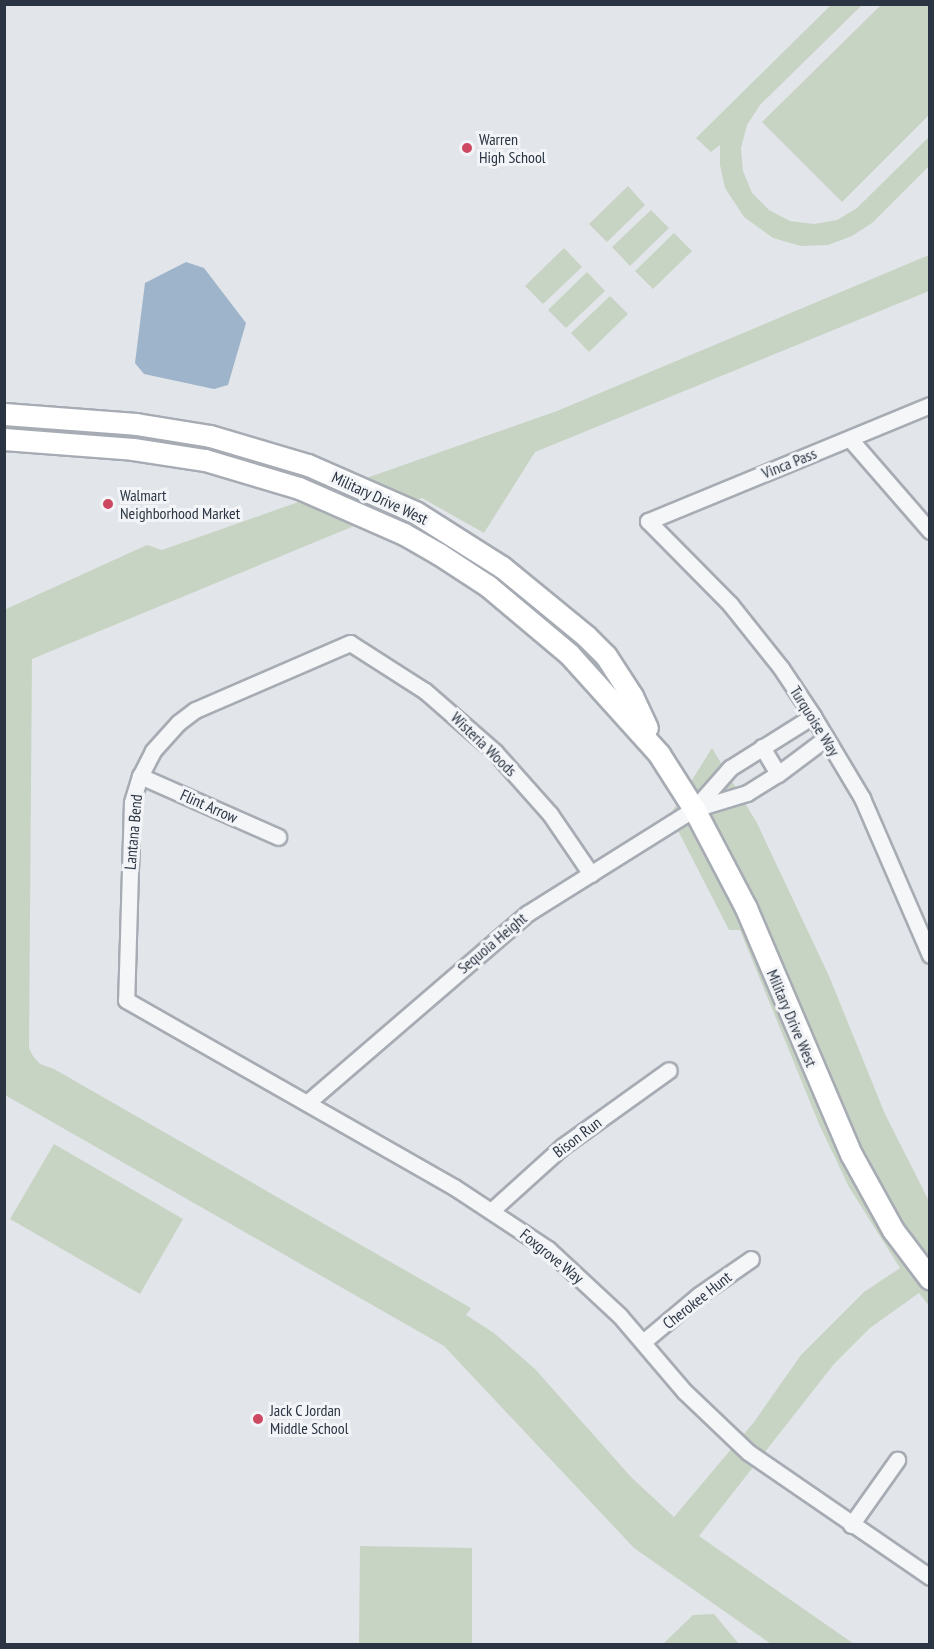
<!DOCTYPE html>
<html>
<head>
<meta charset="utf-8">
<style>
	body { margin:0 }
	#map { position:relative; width:934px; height:1649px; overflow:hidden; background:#e2e5ea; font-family:"PT Sans Narrow",sans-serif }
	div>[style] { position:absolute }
	.green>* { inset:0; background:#c8d4c3 }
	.water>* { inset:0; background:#9db4ca }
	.roads { filter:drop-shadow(2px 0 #a7acb4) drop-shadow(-2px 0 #a7acb4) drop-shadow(0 2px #a7acb4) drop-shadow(0 -2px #a7acb4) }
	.street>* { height:15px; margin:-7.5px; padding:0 7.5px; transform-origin:7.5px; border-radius:7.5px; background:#f5f6f8 }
	.secondary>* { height:21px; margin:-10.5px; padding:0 10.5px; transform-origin:10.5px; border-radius:10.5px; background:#fff }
	.dots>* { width:16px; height:16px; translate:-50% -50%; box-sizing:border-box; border:3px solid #f2f4f7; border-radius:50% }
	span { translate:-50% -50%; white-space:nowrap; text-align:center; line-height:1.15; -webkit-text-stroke:6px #f2f4f7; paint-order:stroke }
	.poi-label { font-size:16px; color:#2a3442 }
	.left { translate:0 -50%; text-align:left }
	.street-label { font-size:16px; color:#2a3442 }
	.frame { position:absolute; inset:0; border:6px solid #2a3442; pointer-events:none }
</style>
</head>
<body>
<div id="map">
	<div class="green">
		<i style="clip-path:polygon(832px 4px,862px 5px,760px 105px,747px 125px,741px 148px,743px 171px,752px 193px,769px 210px,790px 221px,814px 224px,837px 220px,857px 208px,929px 137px,929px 166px,872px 223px,852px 236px,828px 245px,801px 246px,773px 238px,744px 217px,725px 188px,720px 165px,720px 145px,711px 152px,696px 138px)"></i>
		<i style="clip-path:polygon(881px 5px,929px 5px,929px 115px,842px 202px,762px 122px)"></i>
		<i style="clip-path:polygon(628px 186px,645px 205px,607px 242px,589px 224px)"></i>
		<i style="clip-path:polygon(651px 210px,669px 228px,630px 266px,612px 247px)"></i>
		<i style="clip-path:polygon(674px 233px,692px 251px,653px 289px,635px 271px)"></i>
		<i style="clip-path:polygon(564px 248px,582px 267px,543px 304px,525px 286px)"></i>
		<i style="clip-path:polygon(929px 255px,929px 291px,535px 452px,484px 533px,422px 498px,32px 659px,29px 1048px,33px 1056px,40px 1064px,54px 1069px,471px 1308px,466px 1315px,494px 1333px,535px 1369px,631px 1477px,674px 1517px,754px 1422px,801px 1355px,864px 1292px,900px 1268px,849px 1187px,819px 1124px,740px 930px,729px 930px,670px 815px,712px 748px,757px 823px,829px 976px,885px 1114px,929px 1201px,929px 1306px,919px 1293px,870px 1328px,834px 1364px,699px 1536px,854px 1644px,771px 1644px,634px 1548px,444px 1346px,5px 1095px,4px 610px,147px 545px,162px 550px,557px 411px)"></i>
		<i style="clip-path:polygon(587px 272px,605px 291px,566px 328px,548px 310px)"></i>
		<i style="clip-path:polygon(610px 296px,628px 314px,589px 352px,571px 333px)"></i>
		<i style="clip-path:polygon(54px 1144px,183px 1219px,140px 1294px,10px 1219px)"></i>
		<i style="clip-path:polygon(360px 1546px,472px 1548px,472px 1644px,359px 1644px)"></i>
		<i style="clip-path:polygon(714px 1614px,739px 1644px,663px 1644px,693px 1615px)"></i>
	</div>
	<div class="water">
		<i style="clip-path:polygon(186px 262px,204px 268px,246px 323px,228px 385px,214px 389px,144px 374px,135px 363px,145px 283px)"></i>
	</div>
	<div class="roads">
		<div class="street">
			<i style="left:930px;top:405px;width:305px;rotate:157.6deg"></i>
			<i style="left:648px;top:521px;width:117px;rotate:45.3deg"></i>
			<i style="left:730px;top:604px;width:82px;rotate:51.4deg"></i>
			<i style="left:781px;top:668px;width:58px;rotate:56.3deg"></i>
			<i style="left:813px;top:716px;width:96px;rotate:59.1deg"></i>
			<i style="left:862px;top:798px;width:171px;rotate:66.6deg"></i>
			<i style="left:850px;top:439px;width:122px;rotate:49deg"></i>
			<i style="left:762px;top:747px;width:31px;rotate:59deg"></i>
			<i style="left:140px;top:776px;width:151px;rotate:23.8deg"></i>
			<i style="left:694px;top:809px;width:55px;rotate:-48.7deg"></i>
			<i style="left:730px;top:768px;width:98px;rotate:-32.1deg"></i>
			<i style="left:591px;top:874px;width:73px;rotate:-124.3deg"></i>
			<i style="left:550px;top:814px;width:83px;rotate:-131.6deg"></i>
			<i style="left:495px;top:752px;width:93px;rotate:-138.9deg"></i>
			<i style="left:425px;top:691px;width:89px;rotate:-147.4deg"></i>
			<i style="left:350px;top:643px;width:169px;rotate:156.6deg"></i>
			<i style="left:195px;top:710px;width:21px;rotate:143deg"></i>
			<i style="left:178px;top:723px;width:38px;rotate:132deg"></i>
			<i style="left:153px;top:751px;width:28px;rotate:117deg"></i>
			<i style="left:140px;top:776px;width:28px;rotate:107deg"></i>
			<i style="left:132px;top:803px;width:197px;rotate:91.7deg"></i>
			<i style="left:126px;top:1000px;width:378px;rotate:29.7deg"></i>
			<i style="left:454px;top:1187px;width:113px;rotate:33.4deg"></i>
			<i style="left:548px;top:1249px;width:98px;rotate:42.9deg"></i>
			<i style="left:620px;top:1316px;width:100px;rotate:49.5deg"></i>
			<i style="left:685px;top:1392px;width:87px;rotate:43.6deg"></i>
			<i style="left:748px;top:1452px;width:221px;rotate:34.5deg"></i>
			<i style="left:308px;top:1102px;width:290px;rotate:-40.7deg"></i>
			<i style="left:528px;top:913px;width:196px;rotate:-32.1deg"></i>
			<i style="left:694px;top:809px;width:55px;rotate:-16.8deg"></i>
			<i style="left:747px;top:793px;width:36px;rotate:-32deg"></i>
			<i style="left:778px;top:774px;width:60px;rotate:-36.9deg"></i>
			<i style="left:491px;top:1211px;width:97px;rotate:-42.1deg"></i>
			<i style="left:563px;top:1146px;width:130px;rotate:-35.6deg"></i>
			<i style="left:643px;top:1342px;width:73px;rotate:-40deg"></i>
			<i style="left:699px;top:1295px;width:63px;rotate:-34.7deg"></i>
			<i style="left:851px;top:1525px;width:80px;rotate:-54.7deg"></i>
		</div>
		<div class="secondary">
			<i style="left:4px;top:414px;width:132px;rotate:4.3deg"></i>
			<i style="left:136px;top:424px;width:75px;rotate:9.2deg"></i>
			<i style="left:210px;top:436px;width:102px;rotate:16.5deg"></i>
			<i style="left:308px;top:465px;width:117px;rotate:23.7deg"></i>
			<i style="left:415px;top:512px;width:103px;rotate:32.3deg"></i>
			<i style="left:502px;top:567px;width:109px;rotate:39.4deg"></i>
			<i style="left:586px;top:636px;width:28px;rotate:45deg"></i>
			<i style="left:606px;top:656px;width:48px;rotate:57deg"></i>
			<i style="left:632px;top:696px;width:35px;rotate:65deg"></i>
			<i style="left:4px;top:439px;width:129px;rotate:4.4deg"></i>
			<i style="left:133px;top:449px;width:73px;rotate:8.7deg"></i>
			<i style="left:205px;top:460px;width:98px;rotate:16.6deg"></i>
			<i style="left:299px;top:488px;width:115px;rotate:23.7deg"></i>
			<i style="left:404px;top:534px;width:40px;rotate:29.7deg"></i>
			<i style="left:439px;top:554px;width:59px;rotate:33.1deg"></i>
			<i style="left:488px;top:586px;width:106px;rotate:40deg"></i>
			<i style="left:569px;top:654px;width:135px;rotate:48deg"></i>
			<i style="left:659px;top:754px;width:65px;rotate:57.5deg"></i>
			<i style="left:694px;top:809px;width:112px;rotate:62.3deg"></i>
			<i style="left:746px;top:908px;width:267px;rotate:66.9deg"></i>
			<i style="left:851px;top:1154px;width:87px;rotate:61.1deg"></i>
			<i style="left:893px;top:1230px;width:61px;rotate:52.9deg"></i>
		</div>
	</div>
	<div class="dots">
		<i style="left:467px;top:148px;background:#cd4961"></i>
		<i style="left:108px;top:504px;background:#cd4961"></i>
		<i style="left:258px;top:1419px;background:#cd4961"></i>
	</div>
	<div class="poi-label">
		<span class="left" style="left:479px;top:148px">Warren<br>High School</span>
		<span class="left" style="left:120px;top:504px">Walmart<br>Neighborhood Market</span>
		<span class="left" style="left:270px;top:1419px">Jack C Jordan<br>Middle School</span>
	</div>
	<div class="street-label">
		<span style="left:789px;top:463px;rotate:-22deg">Vinca Pass</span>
		<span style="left:380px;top:498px;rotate:25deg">Military Drive West</span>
		<span style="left:815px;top:721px;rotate:58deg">Turquoise Way</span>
		<span style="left:484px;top:744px;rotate:44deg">Wisteria Woods</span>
		<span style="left:209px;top:806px;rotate:24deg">Flint Arrow</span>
		<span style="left:133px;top:832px;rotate:-85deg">Lantana Bend</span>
		<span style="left:492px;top:943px;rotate:-40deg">Sequoia Height</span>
		<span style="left:792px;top:1018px;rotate:67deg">Military Drive West</span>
		<span style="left:577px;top:1137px;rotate:-37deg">Bison Run</span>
		<span style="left:552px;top:1256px;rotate:39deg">Foxgrove Way</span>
		<span style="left:697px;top:1300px;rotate:-38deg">Cherokee Hunt</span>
	</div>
	<div class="frame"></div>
</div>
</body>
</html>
